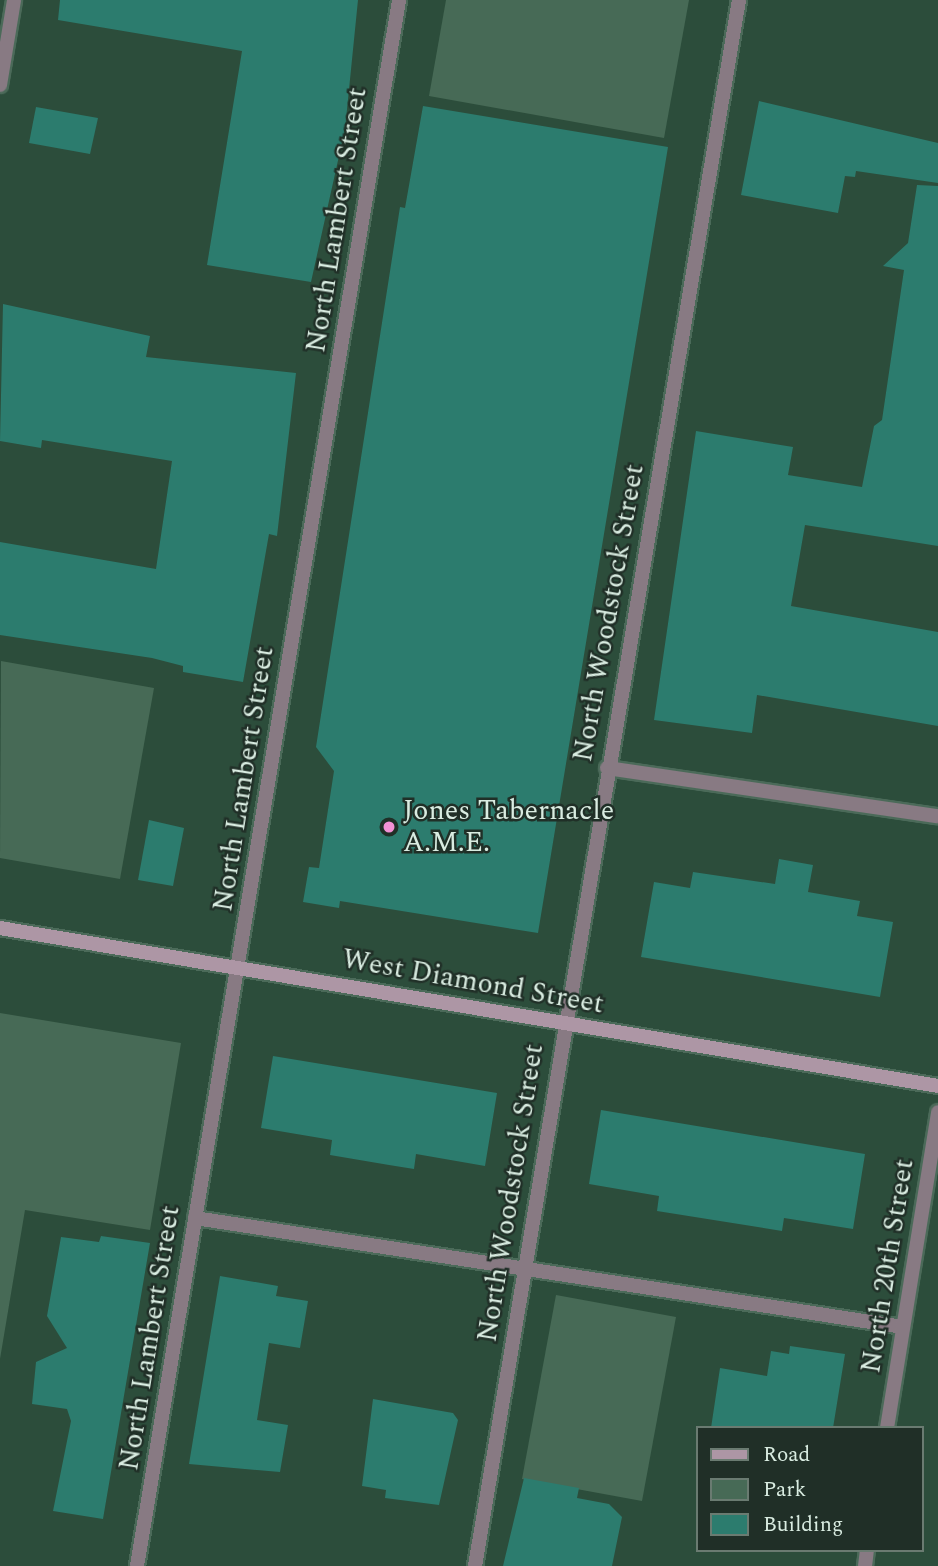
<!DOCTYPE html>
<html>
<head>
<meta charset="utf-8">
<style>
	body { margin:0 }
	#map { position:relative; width:938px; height:1566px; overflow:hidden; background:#2c4d3b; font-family:Spectral,serif }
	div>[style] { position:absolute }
	.green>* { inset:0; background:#476a56 }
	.building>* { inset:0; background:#2c7c6e }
	.roads { filter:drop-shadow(2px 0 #4b6a59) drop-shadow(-2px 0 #4b6a59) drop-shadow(0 2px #4b6a59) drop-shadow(0 -2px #4b6a59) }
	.service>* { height:14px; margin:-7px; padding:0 7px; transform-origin:7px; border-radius:7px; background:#887a83 }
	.minor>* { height:14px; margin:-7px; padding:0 7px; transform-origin:7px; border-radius:7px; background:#887a83 }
	.secondary>* { height:14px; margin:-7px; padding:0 7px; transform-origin:7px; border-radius:7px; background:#ad96a5 }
	.dots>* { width:19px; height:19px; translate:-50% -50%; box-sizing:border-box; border:4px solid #202f27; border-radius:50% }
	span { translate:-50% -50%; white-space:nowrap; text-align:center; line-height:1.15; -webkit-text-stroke:5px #202f27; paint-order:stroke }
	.street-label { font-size:28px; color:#d9ece1 }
	.poi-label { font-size:28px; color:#d9ece1 }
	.left { translate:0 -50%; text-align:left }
	.legend { position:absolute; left:696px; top:1426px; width:228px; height:126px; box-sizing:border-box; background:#202f27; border:2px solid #6a7b71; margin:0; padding:9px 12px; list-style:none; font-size:21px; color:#d9ece1 }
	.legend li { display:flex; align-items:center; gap:14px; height:35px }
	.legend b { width:35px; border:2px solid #6a7b71 }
</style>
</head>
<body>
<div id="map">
	<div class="green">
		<i style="clip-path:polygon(446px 0,689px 0,664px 138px,429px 96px)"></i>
		<i style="clip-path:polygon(1px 661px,154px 688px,120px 879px,0 858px)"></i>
		<i style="clip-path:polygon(0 1013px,181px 1043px,150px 1230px,25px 1210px,0 1359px)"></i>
		<i style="clip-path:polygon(556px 1295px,676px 1317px,642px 1501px,522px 1479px)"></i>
	</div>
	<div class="building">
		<i style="clip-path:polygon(60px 0,358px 0,345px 129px,311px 282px,207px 265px,242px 51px,58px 20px)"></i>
		<i style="clip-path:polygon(759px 101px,938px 143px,938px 183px,856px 171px,855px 177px,845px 176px,838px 213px,741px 195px)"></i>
		<i style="clip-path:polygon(423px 106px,668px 147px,538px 933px,340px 901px,339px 908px,303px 902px,309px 867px,319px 868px,334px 771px,316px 747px,400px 207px,405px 208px)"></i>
		<i style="clip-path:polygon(36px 107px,98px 118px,90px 154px,29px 143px)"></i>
		<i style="clip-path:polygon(917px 185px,938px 186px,938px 546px,805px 525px,791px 606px,938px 632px,938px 726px,757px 695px,752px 733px,654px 720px,696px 431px,793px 447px,788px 475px,862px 487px,874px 426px,882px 420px,904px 270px,883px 266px,908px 243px)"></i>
		<i style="clip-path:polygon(3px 304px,150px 336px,146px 357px,296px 373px,277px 536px,269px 534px,243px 682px,183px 672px,183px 666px,152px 658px,0 635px,0 542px,156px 569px,172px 461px,42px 440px,41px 448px,0 441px)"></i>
		<i style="clip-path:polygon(149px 820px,184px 828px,173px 886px,138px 880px)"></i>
		<i style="clip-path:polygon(779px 859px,813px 865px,808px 892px,860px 901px,857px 916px,893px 922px,880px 997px,641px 957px,654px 882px,690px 888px,693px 872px,775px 884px)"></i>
		<i style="clip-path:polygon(273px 1056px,497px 1093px,485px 1166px,416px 1154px,414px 1169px,389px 1165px,330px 1155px,332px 1140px,261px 1128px)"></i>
		<i style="clip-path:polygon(601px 1110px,865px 1154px,853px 1229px,784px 1218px,782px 1231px,657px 1211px,659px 1196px,589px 1184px)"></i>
		<i style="clip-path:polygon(101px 1236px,150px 1243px,103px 1519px,53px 1511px,71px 1421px,67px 1409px,32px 1404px,36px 1362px,67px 1348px,47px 1316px,61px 1237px,99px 1242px)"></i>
		<i style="clip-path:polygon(220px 1276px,278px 1286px,276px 1296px,308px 1301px,300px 1348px,269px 1343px,257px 1420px,288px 1425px,280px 1472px,189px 1464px)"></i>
		<i style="clip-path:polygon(790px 1346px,845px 1354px,833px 1428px,711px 1428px,720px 1368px,767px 1376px,771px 1351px,789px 1354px)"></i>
		<i style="clip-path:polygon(373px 1399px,453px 1413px,458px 1420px,439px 1505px,385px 1498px,386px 1490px,362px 1486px)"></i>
		<i style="clip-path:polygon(524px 1478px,579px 1488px,577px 1498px,609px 1504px,622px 1517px,612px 1566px,503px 1566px)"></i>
	</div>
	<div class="roads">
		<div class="service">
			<i style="left:607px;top:768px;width:334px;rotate:8.3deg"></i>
			<i style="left:195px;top:1218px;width:716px;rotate:8.75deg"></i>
		</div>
		<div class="minor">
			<i style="left:0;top:85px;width:86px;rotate:-80.6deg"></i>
			<i style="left:887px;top:1428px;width:320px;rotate:-80.8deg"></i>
			<i style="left:137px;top:1566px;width:1588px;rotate:-80.5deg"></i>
			<i style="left:475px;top:1566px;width:1588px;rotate:-80.43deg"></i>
			<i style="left:865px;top:1566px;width:16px;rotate:-83deg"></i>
		</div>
		<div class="secondary">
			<i style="left:0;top:928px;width:951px;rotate:9.56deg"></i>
		</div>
	</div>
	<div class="dots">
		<i style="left:389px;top:827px;background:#f391d5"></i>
	</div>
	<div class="street-label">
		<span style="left:337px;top:220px;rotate:-81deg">North Lambert Street</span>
		<span style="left:609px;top:613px;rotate:-80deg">North Woodstock Street</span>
		<span style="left:244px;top:779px;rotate:-81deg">North Lambert Street</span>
		<span style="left:473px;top:982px;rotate:10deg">West Diamond Street</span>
		<span style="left:511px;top:1193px;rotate:-81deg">North Woodstock Street</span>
		<span style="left:888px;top:1266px;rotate:-81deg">North 20th Street</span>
		<span style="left:150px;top:1338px;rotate:-81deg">North Lambert Street</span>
	</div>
	<div class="poi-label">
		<span class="left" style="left:403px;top:827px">Jones Tabernacle<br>A.M.E.</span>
	</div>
	<ul class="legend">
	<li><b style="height:9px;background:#ad96a5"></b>Road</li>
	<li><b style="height:19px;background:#476a56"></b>Park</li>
	<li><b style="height:19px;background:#2c7c6e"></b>Building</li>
	</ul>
</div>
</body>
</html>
